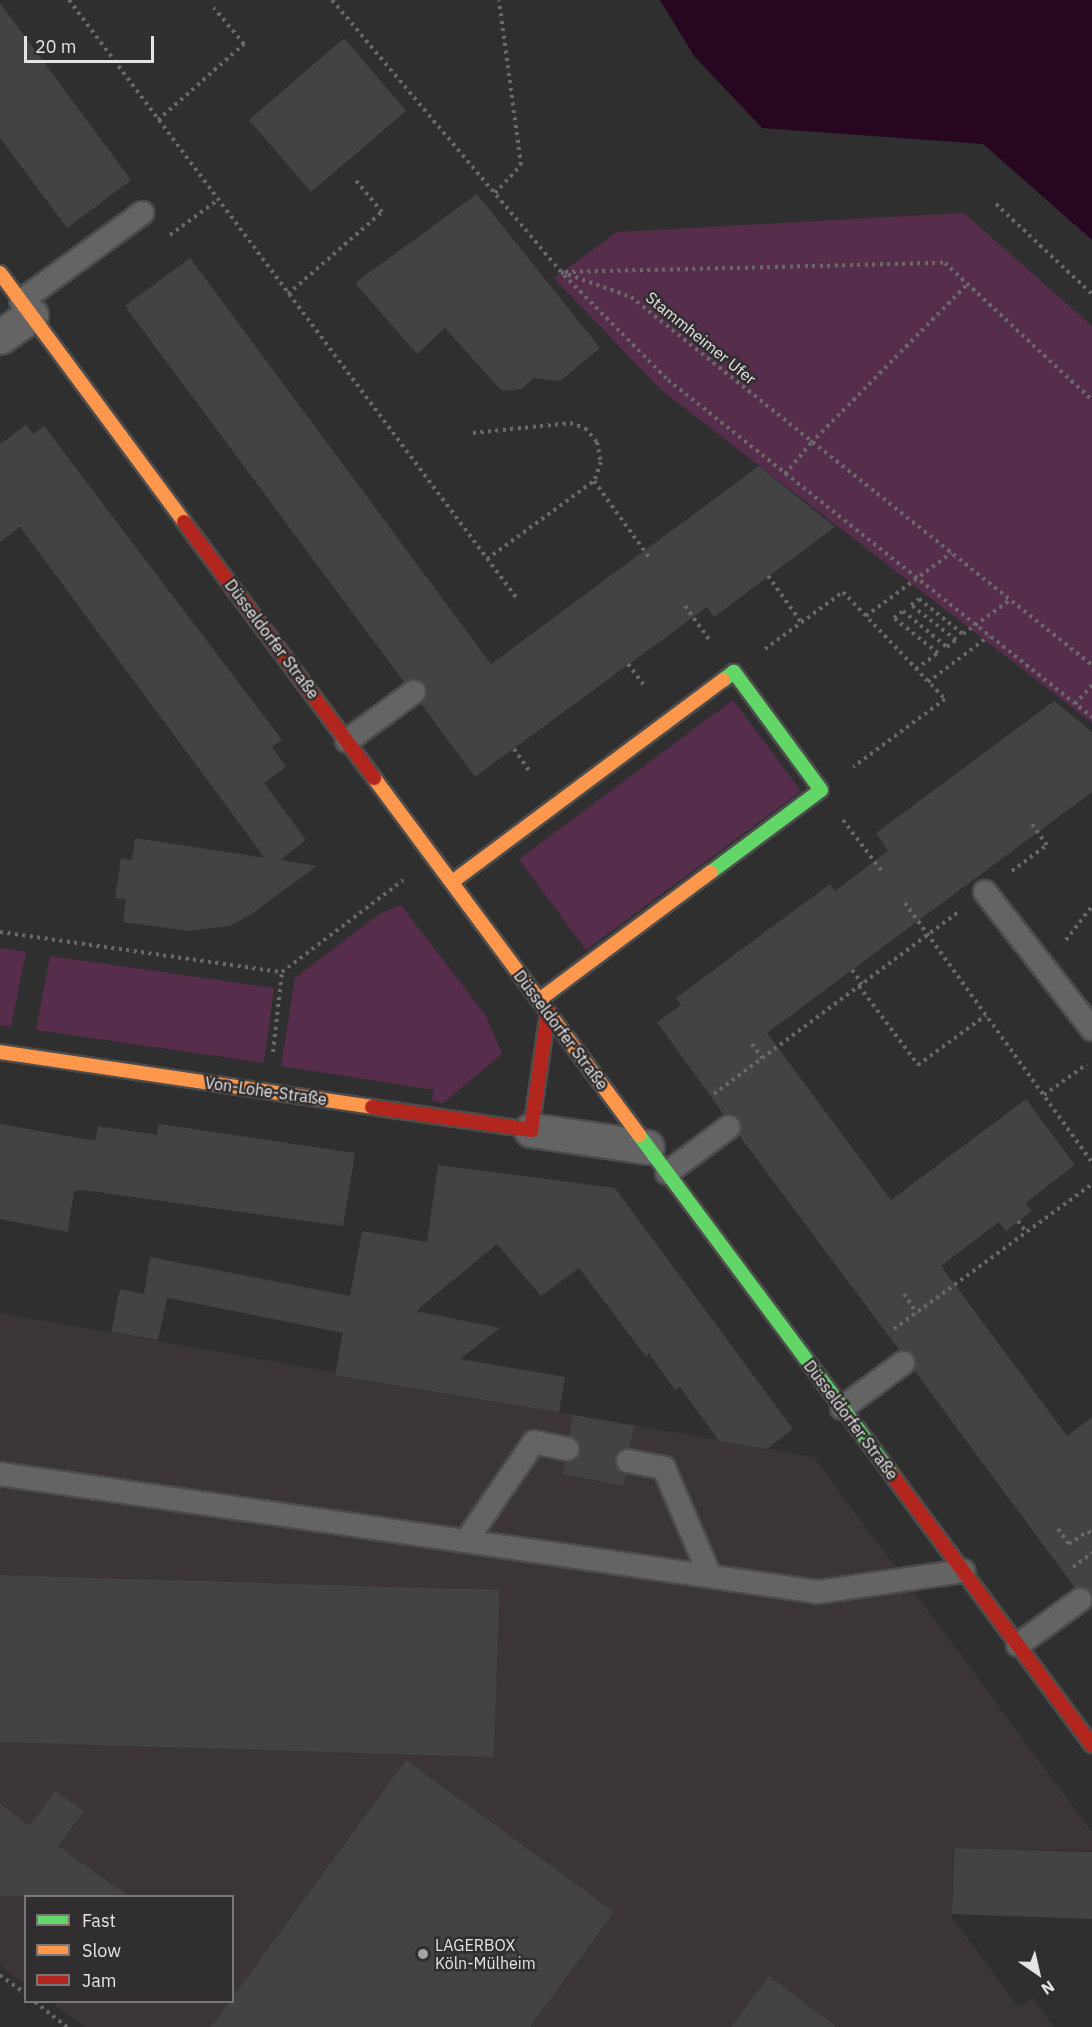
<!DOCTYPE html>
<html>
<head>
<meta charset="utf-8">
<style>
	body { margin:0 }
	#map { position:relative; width:1092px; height:2027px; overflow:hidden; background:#2f2f2f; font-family:"IBM Plex Sans",sans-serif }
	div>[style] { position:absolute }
	.built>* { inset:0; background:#3b3439 }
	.green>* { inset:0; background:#572d4c }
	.water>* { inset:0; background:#270720 }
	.building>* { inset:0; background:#444343 }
	.path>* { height:4px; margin-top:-2px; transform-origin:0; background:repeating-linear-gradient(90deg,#6b6a6b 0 3px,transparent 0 7.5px) }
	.roads { filter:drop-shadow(2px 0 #4d4c4d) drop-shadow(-2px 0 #4d4c4d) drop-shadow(0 2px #4d4c4d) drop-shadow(0 -2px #4d4c4d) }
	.lane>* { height:22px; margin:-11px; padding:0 11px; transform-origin:11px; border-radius:11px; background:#656465 }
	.street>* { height:33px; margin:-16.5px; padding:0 16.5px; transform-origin:16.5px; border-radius:16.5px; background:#656465 }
	.fast>* { height:14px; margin:-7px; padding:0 7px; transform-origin:7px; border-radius:7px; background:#63d668 }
	.slow>* { height:14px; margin:-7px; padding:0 7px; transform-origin:7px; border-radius:7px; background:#ff974d }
	.jam>* { height:14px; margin:-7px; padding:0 7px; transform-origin:7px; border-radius:7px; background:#b3261e }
	.dots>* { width:16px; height:16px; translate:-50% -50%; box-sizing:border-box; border:3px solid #302e2f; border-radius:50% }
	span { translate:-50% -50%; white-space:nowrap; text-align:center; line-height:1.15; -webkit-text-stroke:5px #302e2f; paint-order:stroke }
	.street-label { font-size:16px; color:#e5e3e4 }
	.poi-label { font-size:16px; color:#e5e3e4 }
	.left { translate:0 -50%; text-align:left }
	.legend { position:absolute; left:24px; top:1895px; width:210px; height:108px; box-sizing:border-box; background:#302e2f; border:2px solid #787677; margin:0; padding:8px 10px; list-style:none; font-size:18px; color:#e5e3e4 }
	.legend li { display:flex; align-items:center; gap:12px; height:30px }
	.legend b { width:30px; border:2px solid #787677 }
	.north { position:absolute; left:1008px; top:1943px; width:60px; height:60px; -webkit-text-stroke:4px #302e2f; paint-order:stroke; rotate:146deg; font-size:16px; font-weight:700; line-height:24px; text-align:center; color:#e5e3e4 }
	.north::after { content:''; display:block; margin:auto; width:21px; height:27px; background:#e5e3e4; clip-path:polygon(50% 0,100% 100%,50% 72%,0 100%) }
	.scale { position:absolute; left:24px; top:36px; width:130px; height:27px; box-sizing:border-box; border:3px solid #e5e3e4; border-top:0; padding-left:8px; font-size:18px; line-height:21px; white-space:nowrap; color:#e5e3e4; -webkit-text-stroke:4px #302e2f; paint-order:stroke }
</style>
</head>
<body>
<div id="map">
	<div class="built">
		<i style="clip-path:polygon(0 1313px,814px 1457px,1092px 1832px,1092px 1851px,953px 1848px,952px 1917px,1018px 2007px,1032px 1998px,1054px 2027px,86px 2027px,50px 2002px,232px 2002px,232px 1896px,26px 1896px,25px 1984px,0 1965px)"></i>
	</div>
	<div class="green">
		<i style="clip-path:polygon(964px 213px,1092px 326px,1092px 723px,660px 389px,554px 278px,617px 232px)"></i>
		<i style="clip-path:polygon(733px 700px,801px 791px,586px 950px,519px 859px)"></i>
		<i style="clip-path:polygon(401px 905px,486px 1016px,502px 1054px,443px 1103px,432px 1101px,434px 1090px,281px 1066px,295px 978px,379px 914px)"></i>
		<i style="clip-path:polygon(0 948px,26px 952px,11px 1027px,0 1025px)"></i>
		<i style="clip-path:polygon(50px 956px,274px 988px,264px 1063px,36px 1030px)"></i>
	</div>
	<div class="water">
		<i style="clip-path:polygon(660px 0,1092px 0,1092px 240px,983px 144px,762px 128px,694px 56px)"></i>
	</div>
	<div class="building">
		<i style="clip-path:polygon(0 3px,131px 180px,67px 228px,0 138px)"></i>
		<i style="clip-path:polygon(344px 38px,406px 111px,311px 192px,249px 120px)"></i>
		<i style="clip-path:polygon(477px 194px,600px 348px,560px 381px,533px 378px,522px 389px,502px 391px,445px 328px,417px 354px,355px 283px)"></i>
		<i style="clip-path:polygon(190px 258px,491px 664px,759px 466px,835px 527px,714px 617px,707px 607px,475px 777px,421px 704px,427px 697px,425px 685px,413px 679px,404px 682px,125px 306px)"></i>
		<i style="clip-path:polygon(26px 425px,33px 434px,44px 426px,282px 740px,272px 747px,286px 767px,264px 783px,306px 840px,280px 860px,317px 866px,250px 915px,229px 926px,189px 931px,123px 922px,126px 899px,115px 898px,121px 858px,132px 860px,135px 838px,265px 858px,20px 527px,0 542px,0 444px)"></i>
		<i style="clip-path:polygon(1054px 701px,1092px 732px,1092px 792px,767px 1033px,891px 1200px,1026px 1099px,1075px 1165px,1025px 1203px,1032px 1211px,1006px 1231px,999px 1222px,941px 1266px,1067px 1436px,1092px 1417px,1092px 1595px,1085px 1588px,1075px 1588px,914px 1370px,913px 1355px,899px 1350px,739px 1135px,740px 1119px,734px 1114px,724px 1115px,657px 1022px,681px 1005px,676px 998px,830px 884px,835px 891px,888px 851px,876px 833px)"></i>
		<i style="clip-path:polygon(0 1124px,95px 1141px,98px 1126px,157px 1135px,159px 1124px,355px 1153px,343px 1226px,83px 1190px,74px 1191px,68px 1232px,0 1219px)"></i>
		<i style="clip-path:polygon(438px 1165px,615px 1188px,793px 1429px,767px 1449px,719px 1441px,680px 1387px,675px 1390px,648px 1352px,647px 1358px,579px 1268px,541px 1296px,497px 1244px,416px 1311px,500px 1328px,460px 1359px,565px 1377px,559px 1412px,335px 1375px,343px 1333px,158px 1296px,167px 1298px,158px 1340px,111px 1332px,120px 1289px,144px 1294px,150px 1257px,350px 1296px,362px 1231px,427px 1242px)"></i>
		<i style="clip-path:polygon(573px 1415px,634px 1426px,630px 1448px,618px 1452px,615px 1459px,619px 1471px,626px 1474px,624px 1486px,563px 1474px,565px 1462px,577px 1458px,580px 1451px,576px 1439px,569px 1436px)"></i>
		<i style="clip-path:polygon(0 1575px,499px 1590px,494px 1757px,0 1742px)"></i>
		<i style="clip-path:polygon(406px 1760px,614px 1912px,530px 2027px,211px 2027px)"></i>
		<i style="clip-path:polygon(55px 1791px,84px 1811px,58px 1846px,128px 1896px,0 1896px,0 1804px,30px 1826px)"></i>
		<i style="clip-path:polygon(954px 1848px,1092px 1852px,1092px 1919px,952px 1914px)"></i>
		<i style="clip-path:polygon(769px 1976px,836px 2027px,731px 2027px)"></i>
	</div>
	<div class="path">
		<i style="left:69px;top:0;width:746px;rotate:53.18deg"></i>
		<i style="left:332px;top:0;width:356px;rotate:49.9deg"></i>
		<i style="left:561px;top:272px;width:74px;rotate:19.7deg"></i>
		<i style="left:631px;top:297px;width:590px;rotate:38.6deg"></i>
		<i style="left:158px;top:120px;width:115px;rotate:-41.5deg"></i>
		<i style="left:244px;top:44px;width:47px;rotate:-129.8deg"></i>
		<i style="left:495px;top:193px;width:38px;rotate:-47deg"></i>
		<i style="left:521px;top:165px;width:166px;rotate:-97.6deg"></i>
		<i style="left:996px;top:204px;width:132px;rotate:43.2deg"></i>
		<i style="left:170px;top:235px;width:59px;rotate:-36.1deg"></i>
		<i style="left:565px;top:272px;width:380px;rotate:-1.4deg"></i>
		<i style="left:945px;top:263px;width:201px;rotate:43deg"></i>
		<i style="left:564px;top:275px;width:148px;rotate:45.3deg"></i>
		<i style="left:668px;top:380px;width:542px;rotate:38.48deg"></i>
		<i style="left:288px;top:294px;width:125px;rotate:-41.1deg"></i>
		<i style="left:382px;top:212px;width:45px;rotate:-129.6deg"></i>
		<i style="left:473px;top:433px;width:98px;rotate:-5.9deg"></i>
		<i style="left:570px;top:423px;width:16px;rotate:18deg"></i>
		<i style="left:585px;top:428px;width:18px;rotate:49deg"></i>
		<i style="left:597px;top:442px;width:20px;rotate:79deg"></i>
		<i style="left:601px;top:462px;width:20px;rotate:110deg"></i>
		<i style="left:785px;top:474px;width:40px;rotate:-50deg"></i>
		<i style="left:811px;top:443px;width:223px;rotate:-45.4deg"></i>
		<i style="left:487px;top:559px;width:132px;rotate:-36.1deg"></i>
		<i style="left:594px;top:481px;width:97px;rotate:54.2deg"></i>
		<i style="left:768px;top:576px;width:57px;rotate:54.3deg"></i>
		<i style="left:685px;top:606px;width:44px;rotate:54.2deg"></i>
		<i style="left:866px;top:616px;width:106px;rotate:-36.5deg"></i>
		<i style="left:765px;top:649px;width:97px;rotate:-36.2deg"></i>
		<i style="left:843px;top:592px;width:148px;rotate:46.4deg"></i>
		<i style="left:945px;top:699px;width:114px;rotate:143.5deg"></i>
		<i style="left:628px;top:664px;width:30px;rotate:53deg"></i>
		<i style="left:916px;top:669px;width:27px;rotate:-36deg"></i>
		<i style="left:938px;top:653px;width:56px;rotate:-141.5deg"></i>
		<i style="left:894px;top:618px;width:11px;rotate:-38deg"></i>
		<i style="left:903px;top:611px;width:57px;rotate:39.3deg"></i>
		<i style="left:947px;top:647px;width:11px;rotate:-38deg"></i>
		<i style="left:956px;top:640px;width:57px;rotate:-142.1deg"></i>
		<i style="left:911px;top:605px;width:10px;rotate:-37deg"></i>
		<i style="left:919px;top:599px;width:56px;rotate:38.5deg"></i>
		<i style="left:963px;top:634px;width:58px;rotate:-35.9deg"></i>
		<i style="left:928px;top:682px;width:76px;rotate:-37deg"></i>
		<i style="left:1075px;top:704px;width:25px;rotate:-48deg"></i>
		<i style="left:514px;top:749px;width:29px;rotate:55deg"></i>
		<i style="left:843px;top:820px;width:63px;rotate:52.8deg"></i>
		<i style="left:1012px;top:871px;width:44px;rotate:-36.6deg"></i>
		<i style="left:1047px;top:845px;width:27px;rotate:-126deg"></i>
		<i style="left:905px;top:903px;width:319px;rotate:54.2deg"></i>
		<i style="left:0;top:932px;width:285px;rotate:8.1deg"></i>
		<i style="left:282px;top:972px;width:152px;rotate:-37.2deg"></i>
		<i style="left:1066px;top:940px;width:43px;rotate:-52.6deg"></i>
		<i style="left:852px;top:970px;width:17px;rotate:54deg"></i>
		<i style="left:859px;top:986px;width:99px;rotate:53.2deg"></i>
		<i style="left:918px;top:1065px;width:84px;rotate:-36.3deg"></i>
		<i style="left:752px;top:1044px;width:17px;rotate:54deg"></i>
		<i style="left:273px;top:1052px;width:81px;rotate:-83.6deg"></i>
		<i style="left:714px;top:1094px;width:304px;rotate:-36.7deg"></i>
		<i style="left:1044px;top:1095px;width:53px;rotate:-35.8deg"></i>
		<i style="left:1018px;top:1221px;width:14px;rotate:54deg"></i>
		<i style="left:904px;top:1294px;width:23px;rotate:56deg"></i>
		<i style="left:894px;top:1329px;width:245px;rotate:-36.2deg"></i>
		<i style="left:1058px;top:1529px;width:19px;rotate:54deg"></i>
		<i style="left:1069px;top:1544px;width:23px;rotate:-34deg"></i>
		<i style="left:1088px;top:1531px;width:6px;rotate:45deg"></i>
		<i style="left:1073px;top:1567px;width:24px;rotate:-36deg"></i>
		<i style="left:0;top:1975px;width:32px;rotate:36deg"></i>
		<i style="left:35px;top:2002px;width:41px;rotate:38deg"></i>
	</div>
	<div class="roads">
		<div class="lane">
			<i style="left:21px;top:301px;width:150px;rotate:-36deg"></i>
			<i style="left:347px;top:741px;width:83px;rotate:-36.2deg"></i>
			<i style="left:985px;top:892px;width:174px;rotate:52deg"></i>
			<i style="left:667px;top:1173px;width:77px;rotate:-36.6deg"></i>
			<i style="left:842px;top:1408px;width:76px;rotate:-36.4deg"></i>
			<i style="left:628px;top:1461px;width:37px;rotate:11deg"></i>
			<i style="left:664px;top:1468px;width:117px;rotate:66.9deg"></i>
			<i style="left:0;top:1474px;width:826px;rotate:8.21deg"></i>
			<i style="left:818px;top:1592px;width:147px;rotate:-8.2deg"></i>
			<i style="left:466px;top:1541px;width:120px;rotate:-55.5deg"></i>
			<i style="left:534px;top:1442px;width:34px;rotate:12deg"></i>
			<i style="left:1018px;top:1645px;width:77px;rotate:-36deg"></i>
		</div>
		<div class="street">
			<i style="left:0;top:337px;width:38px;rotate:-35deg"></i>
			<i style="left:531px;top:1130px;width:117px;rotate:8.3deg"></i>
		</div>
		<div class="fast">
			<i style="left:711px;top:872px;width:137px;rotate:-36.7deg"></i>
			<i style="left:821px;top:790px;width:147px;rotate:-126.4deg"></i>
			<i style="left:734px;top:672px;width:14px;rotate:144deg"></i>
			<i style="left:639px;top:1135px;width:424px;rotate:53.3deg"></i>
		</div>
		<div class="slow">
			<i style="left:0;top:273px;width:310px;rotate:53.5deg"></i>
			<i style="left:374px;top:778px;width:445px;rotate:53.4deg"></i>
			<i style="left:452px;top:882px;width:338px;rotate:-36.7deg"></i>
			<i style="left:539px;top:1000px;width:214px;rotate:-36.7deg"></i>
			<i style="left:0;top:1052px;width:376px;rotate:8.4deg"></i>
		</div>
		<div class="jam">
			<i style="left:184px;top:522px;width:319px;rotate:53.4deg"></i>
			<i style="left:372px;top:1107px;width:161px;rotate:8.2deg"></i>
			<i style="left:531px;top:1130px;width:119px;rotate:-81.8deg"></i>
			<i style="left:892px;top:1475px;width:336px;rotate:53.5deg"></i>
		</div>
	</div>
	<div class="dots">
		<i style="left:423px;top:1954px;background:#a5a4a5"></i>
	</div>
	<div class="street-label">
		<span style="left:701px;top:338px;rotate:39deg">Stammheimer Ufer</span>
		<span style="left:272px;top:639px;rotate:53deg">Düsseldorfer Straße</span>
		<span style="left:561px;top:1030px;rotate:53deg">Düsseldorfer Straße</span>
		<span style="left:266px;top:1091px;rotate:8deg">Von-Lohe-Straße</span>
		<span style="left:851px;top:1420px;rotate:53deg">Düsseldorfer Straße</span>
	</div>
	<div class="poi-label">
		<span class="left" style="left:435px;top:1954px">LAGERBOX<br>Köln-Mülheim</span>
	</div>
	<ul class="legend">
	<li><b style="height:8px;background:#63d668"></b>Fast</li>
	<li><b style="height:8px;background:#ff974d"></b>Slow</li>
	<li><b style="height:8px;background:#b3261e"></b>Jam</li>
	</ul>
	<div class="north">N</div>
	<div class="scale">20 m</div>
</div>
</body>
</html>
